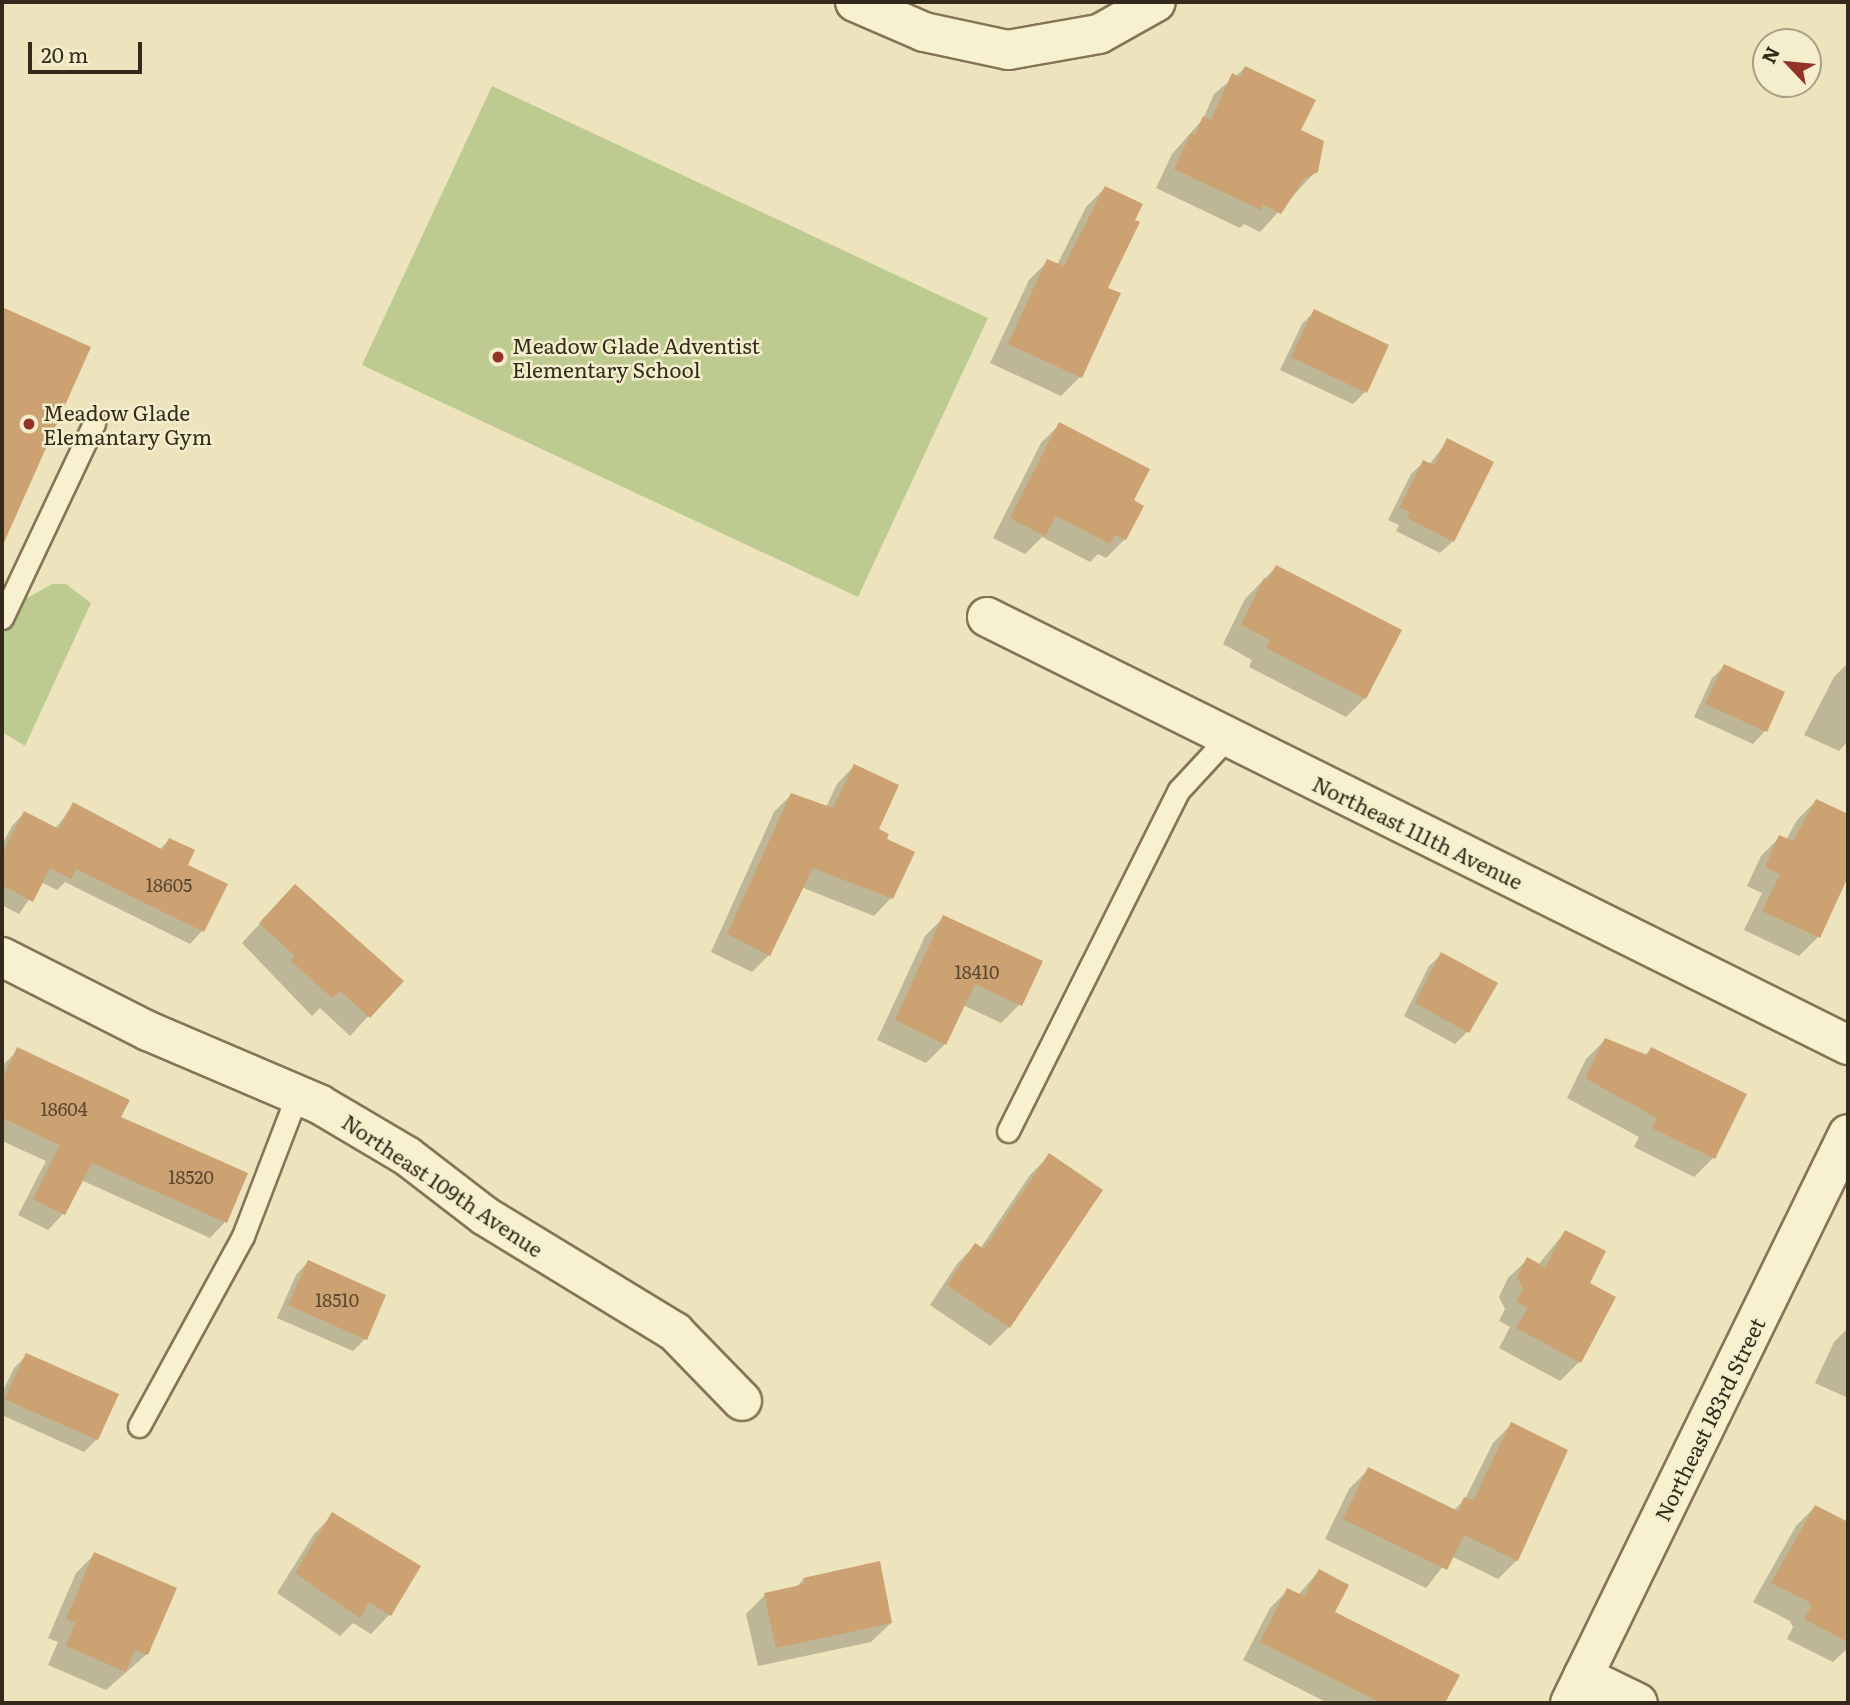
<!DOCTYPE html>
<html>
<head>
<meta charset="utf-8">
<style>
	body { margin:0 }
	#map { position:relative; width:1850px; height:1705px; overflow:hidden; background:#ede4bd; font-family:Literata,serif }
	div>[style] { position:absolute }
	.green>* { inset:0; background:#bdcb91 }
	.shadow>* { inset:0; background:#0003 }
	.building>* { inset:0; background:#cca272 }
	.roads { filter:drop-shadow(2px 0 #857456) drop-shadow(-2px 0 #857456) drop-shadow(0 2px #857456) drop-shadow(0 -2px #857456) }
	.lane>* { height:21px; margin:-10.5px; padding:0 10.5px; transform-origin:10.5px; border-radius:10.5px; background:#f8f1d0 }
	.street>* { height:38px; margin:-19px; padding:0 19px; transform-origin:19px; border-radius:19px; background:#f8f1d0 }
	.dots>* { width:19px; height:19px; translate:-50% -50%; box-sizing:border-box; border:4px solid #f5eecc; border-radius:50% }
	span { translate:-50% -50%; white-space:nowrap; text-align:center; line-height:1.15; -webkit-text-stroke:5px #f5eecc; paint-order:stroke }
	.number-label { font-size:18px; color:#5a4831 }
	.number-label span { -webkit-text-stroke-width:0 }
	.poi-label { font-size:21px; color:#342a1b }
	.left { translate:0 -50%; text-align:left }
	.street-label { font-size:21px; color:#342a1b }
	.frame { position:absolute; inset:0; border:4px solid #342a1b; pointer-events:none }
	.north { position:absolute; left:1752px; top:28px; width:70px; height:70px; box-sizing:border-box; background:#f5eecc; border:2px solid #a8a085; border-radius:50%; rotate:296deg; font-size:19px; font-weight:700; line-height:28px; text-align:center; color:#342a1b }
	.north::after { content:''; display:block; margin:auto; width:24px; height:32px; background:#933327; clip-path:polygon(50% 0,100% 100%,50% 72%,0 100%) }
	.scale { position:absolute; left:28px; top:42px; width:114px; height:32px; box-sizing:border-box; border:4px solid #342a1b; border-top:0; padding-left:9px; font-size:21px; line-height:24px; white-space:nowrap; color:#342a1b; -webkit-text-stroke:5px #f5eecc; paint-order:stroke }
</style>
</head>
<body>
<div id="map">
	<div class="green">
		<i style="clip-path:polygon(492px 86px,988px 318px,858px 597px,362px 365px)"></i>
		<i style="clip-path:polygon(52px 584px,66px 584px,91px 603px,25px 746px,2px 732px,2px 636px,20px 602px)"></i>
	</div>
	<div class="shadow">
		<i style="clip-path:polygon(1245px 68px,1316px 171px,1260px 232px,1244px 224px,1240px 228px,1156px 188px,1172px 154px,1203px 119px,1214px 94px)"></i>
		<i style="clip-path:polygon(1105px 188px,1106px 289px,1080px 377px,1061px 396px,990px 363px,1029px 280px,1048px 261px,1057px 265px,1086px 207px)"></i>
		<i style="clip-path:polygon(2px 308px,89px 348px,17px 508px,2px 523px)"></i>
		<i style="clip-path:polygon(1314px 312px,1365px 392px,1353px 404px,1280px 370px,1302px 324px)"></i>
		<i style="clip-path:polygon(1060px 424px,1132px 501px,1125px 539px,1106px 558px,1098px 554px,1090px 562px,1042px 537px,1025px 554px,993px 538px,1041px 443px)"></i>
		<i style="clip-path:polygon(1448px 440px,1453px 541px,1440px 553px,1396px 531px,1399px 525px,1388px 520px,1411px 474px,1424px 462px,1429px 465px)"></i>
		<i style="clip-path:polygon(1276px 567px,1365px 698px,1346px 717px,1249px 667px,1252px 660px,1223px 644px,1245px 599px)"></i>
		<i style="clip-path:polygon(1847px 664px,1848px 741px,1839px 751px,1804px 735px,1834px 677px)"></i>
		<i style="clip-path:polygon(1725px 666px,1783px 693px,1765px 731px,1753px 744px,1694px 717px,1712px 678px)"></i>
		<i style="clip-path:polygon(854px 766px,876px 830px,885px 840px,913px 853px,891px 898px,874px 916px,801px 887px,769px 955px,752px 972px,711px 952px,774px 812px,791px 795px,826px 807px,837px 784px)"></i>
		<i style="clip-path:polygon(1816px 801px,1848px 816px,1848px 873px,1818px 937px,1799px 956px,1744px 930px,1762px 893px,1747px 886px,1761px 856px,1780px 837px,1786px 840px,1797px 820px)"></i>
		<i style="clip-path:polygon(74px 804px,159px 850px,169px 840px,186px 865px,225px 885px,202px 931px,190px 944px,65px 882px,57px 890px,41px 882px,19px 914px,2px 905px,2px 845px,12px 826px,24px 813px,55px 829px)"></i>
		<i style="clip-path:polygon(277px 905px,401px 981px,350px 1036px,320px 1008px,312px 1016px,242px 943px)"></i>
		<i style="clip-path:polygon(944px 917px,1020px 1004px,1001px 1023px,963px 1005px,945px 1044px,926px 1063px,877px 1040px,925px 936px)"></i>
		<i style="clip-path:polygon(1442px 954px,1467px 1032px,1455px 1044px,1404px 1016px,1429px 966px)"></i>
		<i style="clip-path:polygon(1605px 1040px,1644px 1056px,1651px 1049px,1713px 1158px,1694px 1177px,1634px 1147px,1639px 1137px,1567px 1098px,1586px 1059px)"></i>
		<i style="clip-path:polygon(18px 1050px,119px 1118px,225px 1222px,210px 1238px,81px 1180px,63px 1214px,48px 1230px,18px 1215px,46px 1161px,2px 1141px,2px 1066px)"></i>
		<i style="clip-path:polygon(1049px 1156px,1009px 1327px,990px 1346px,930px 1305px,957px 1264px,975px 1245px,980px 1249px,1030px 1175px)"></i>
		<i style="clip-path:polygon(1565px 1232px,1587px 1283px,1579px 1362px,1560px 1381px,1499px 1348px,1510px 1327px,1499px 1321px,1505px 1309px,1499px 1297px,1508px 1278px,1527px 1260px,1538px 1265px)"></i>
		<i style="clip-path:polygon(308px 1262px,365px 1339px,353px 1351px,277px 1318px,296px 1275px)"></i>
		<i style="clip-path:polygon(1848px 1328px,1848px 1398px,1815px 1383px,1834px 1342px)"></i>
		<i style="clip-path:polygon(27px 1355px,97px 1439px,84px 1452px,2px 1415px,2px 1393px,14px 1368px)"></i>
		<i style="clip-path:polygon(1512px 1424px,1517px 1560px,1498px 1579px,1451px 1556px,1426px 1588px,1325px 1539px,1349px 1489px,1368px 1470px,1453px 1511px,1465px 1499px,1493px 1443px)"></i>
		<i style="clip-path:polygon(1815px 1507px,1848px 1524px,1840px 1551px,1848px 1555px,1848px 1648px,1833px 1662px,1787px 1639px,1793px 1627px,1790px 1621px,1753px 1602px,1796px 1526px)"></i>
		<i style="clip-path:polygon(333px 1515px,389px 1615px,371px 1634px,353px 1623px,340px 1636px,277px 1593px,314px 1534px)"></i>
		<i style="clip-path:polygon(95px 1554px,147px 1654px,106px 1690px,48px 1665px,58px 1642px,48px 1638px,76px 1573px)"></i>
		<i style="clip-path:polygon(1319px 1571px,1333px 1613px,1457px 1675px,1441px 1703px,1328px 1703px,1243px 1660px,1270px 1608px,1288px 1590px,1298px 1595px)"></i>
		<i style="clip-path:polygon(804px 1579px,891px 1623px,871px 1642px,758px 1666px,746px 1614px,765px 1595px,795px 1588px)"></i>
	</div>
	<div class="building">
		<i style="clip-path:polygon(1245px 66px,1316px 100px,1301px 130px,1324px 141px,1318px 172px,1304px 179px,1281px 214px,1263px 205px,1261px 210px,1174px 169px,1191px 133px,1195px 135px,1203px 116px,1211px 120px,1232px 73px,1240px 77px)"></i>
		<i style="clip-path:polygon(1105px 186px,1143px 204px,1135px 220px,1140px 222px,1108px 288px,1121px 293px,1082px 378px,1008px 344px,1047px 259px,1064px 266px)"></i>
		<i style="clip-path:polygon(2px 307px,91px 347px,2px 547px)"></i>
		<i style="clip-path:polygon(1314px 309px,1389px 345px,1367px 393px,1291px 357px)"></i>
		<i style="clip-path:polygon(1059px 422px,1150px 469px,1134px 500px,1144px 506px,1126px 540px,1115px 535px,1110px 544px,1056px 516px,1045px 536px,1010px 518px)"></i>
		<i style="clip-path:polygon(1447px 438px,1494px 462px,1454px 542px,1407px 518px,1410px 512px,1400px 507px,1423px 460px,1434px 465px)"></i>
		<i style="clip-path:polygon(1276px 565px,1402px 630px,1366px 699px,1266px 648px,1270px 640px,1241px 625px,1264px 578px,1268px 580px)"></i>
		<i style="clip-path:polygon(1724px 664px,1785px 692px,1767px 732px,1705px 704px)"></i>
		<i style="clip-path:polygon(854px 764px,899px 785px,879px 829px,889px 834px,887px 839px,915px 852px,893px 899px,813px 868px,770px 956px,727px 934px,791px 793px,833px 808px)"></i>
		<i style="clip-path:polygon(1816px 799px,1848px 814px,1848px 877px,1820px 938px,1762px 911px,1780px 874px,1765px 867px,1779px 835px,1793px 841px)"></i>
		<i style="clip-path:polygon(73px 802px,163px 850px,169px 838px,195px 850px,188px 865px,228px 884px,204px 932px,76px 869px,71px 879px,50px 868px,33px 902px,2px 885px,2px 854px,24px 811px,59px 829px)"></i>
		<i style="clip-path:polygon(295px 884px,404px 981px,370px 1018px,340px 991px,332px 998px,291px 961px,295px 956px,259px 923px)"></i>
		<i style="clip-path:polygon(943px 915px,1043px 961px,1022px 1006px,975px 984px,946px 1045px,895px 1020px)"></i>
		<i style="clip-path:polygon(1441px 952px,1498px 983px,1469px 1033px,1415px 1003px)"></i>
		<i style="clip-path:polygon(1605px 1038px,1647px 1055px,1651px 1047px,1747px 1094px,1715px 1159px,1652px 1128px,1657px 1118px,1585px 1078px)"></i>
		<i style="clip-path:polygon(17px 1047px,130px 1100px,121px 1117px,248px 1173px,227px 1223px,92px 1163px,65px 1215px,33px 1199px,60px 1145px,2px 1118px,2px 1081px)"></i>
		<i style="clip-path:polygon(1049px 1153px,1103px 1190px,1010px 1328px,947px 1285px,975px 1243px,984px 1249px)"></i>
		<i style="clip-path:polygon(1565px 1230px,1606px 1251px,1590px 1283px,1616px 1297px,1581px 1363px,1516px 1328px,1528px 1308px,1516px 1302px,1523px 1289px,1517px 1277px,1527px 1257px,1545px 1267px)"></i>
		<i style="clip-path:polygon(308px 1260px,386px 1295px,367px 1340px,288px 1305px)"></i>
		<i style="clip-path:polygon(26px 1353px,119px 1394px,98px 1440px,4px 1399px)"></i>
		<i style="clip-path:polygon(1511px 1422px,1568px 1450px,1518px 1561px,1464px 1535px,1447px 1570px,1343px 1519px,1368px 1467px,1458px 1511px,1464px 1497px,1473px 1501px)"></i>
		<i style="clip-path:polygon(1815px 1505px,1848px 1522px,1848px 1642px,1804px 1619px,1811px 1607px,1809px 1602px,1771px 1583px)"></i>
		<i style="clip-path:polygon(332px 1512px,421px 1566px,391px 1616px,369px 1602px,360px 1618px,295px 1573px)"></i>
		<i style="clip-path:polygon(94px 1552px,177px 1588px,148px 1655px,135px 1650px,126px 1672px,66px 1646px,75px 1623px,66px 1619px)"></i>
		<i style="clip-path:polygon(880px 1561px,892px 1623px,776px 1648px,764px 1593px,805px 1584px,803px 1578px)"></i>
		<i style="clip-path:polygon(1319px 1569px,1349px 1585px,1335px 1612px,1460px 1675px,1445px 1703px,1381px 1703px,1260px 1642px,1287px 1588px,1304px 1596px)"></i>
	</div>
	<div class="roads">
		<div class="lane">
			<i style="left:2px;top:618px;width:216px;rotate:-64.7deg"></i>
			<i style="left:1008px;top:1131px;width:381px;rotate:-63.4deg"></i>
			<i style="left:1179px;top:790px;width:72px;rotate:-47.2deg"></i>
			<i style="left:139px;top:1426px;width:217px;rotate:-61.3deg"></i>
			<i style="left:243px;top:1236px;width:151px;rotate:-69deg"></i>
		</div>
		<div class="street">
			<i style="left:855px;top:2px;width:75px;rotate:23.5deg"></i>
			<i style="left:924px;top:32px;width:86px;rotate:12.1deg"></i>
			<i style="left:1008px;top:50px;width:92px;rotate:-10deg"></i>
			<i style="left:1099px;top:34px;width:65px;rotate:-29.3deg"></i>
			<i style="left:987px;top:617px;width:962px;rotate:26.43deg"></i>
			<i style="left:2px;top:957px;width:164px;rotate:26.9deg"></i>
			<i style="left:148px;top:1031px;width:186px;rotate:23.1deg"></i>
			<i style="left:319px;top:1104px;width:102px;rotate:30.6deg"></i>
			<i style="left:407px;top:1156px;width:98px;rotate:37.6deg"></i>
			<i style="left:485px;top:1216px;width:223px;rotate:31.4deg"></i>
			<i style="left:675px;top:1332px;width:96px;rotate:45.8deg"></i>
			<i style="left:1583px;top:1676px;width:61px;rotate:26.1deg"></i>
			<i style="left:1570px;top:1703px;width:633px;rotate:-63.96deg"></i>
		</div>
	</div>
	<div class="dots">
		<i style="left:498px;top:357px;background:#933327"></i>
		<i style="left:29px;top:424px;background:#933327"></i>
	</div>
	<div class="number-label">
		<span style="left:169px;top:885px">18605</span>
		<span style="left:977px;top:972px">18410</span>
		<span style="left:64px;top:1109px">18604</span>
		<span style="left:191px;top:1177px">18520</span>
		<span style="left:337px;top:1300px">18510</span>
	</div>
	<div class="poi-label">
		<span class="left" style="left:512px;top:357px">Meadow Glade Adventist<br>Elementary School</span>
		<span class="left" style="left:43px;top:424px">Meadow Glade<br>Elemantary Gym</span>
	</div>
	<div class="street-label">
		<span style="left:1418px;top:832px;rotate:26deg">Northeast 111th Avenue</span>
		<span style="left:443px;top:1185px;rotate:34deg">Northeast 109th Avenue</span>
		<span style="left:1709px;top:1419px;rotate:-64deg">Northeast 183rd Street</span>
	</div>
	<div class="frame"></div>
	<div class="north">N</div>
	<div class="scale">20 m</div>
</div>
</body>
</html>
